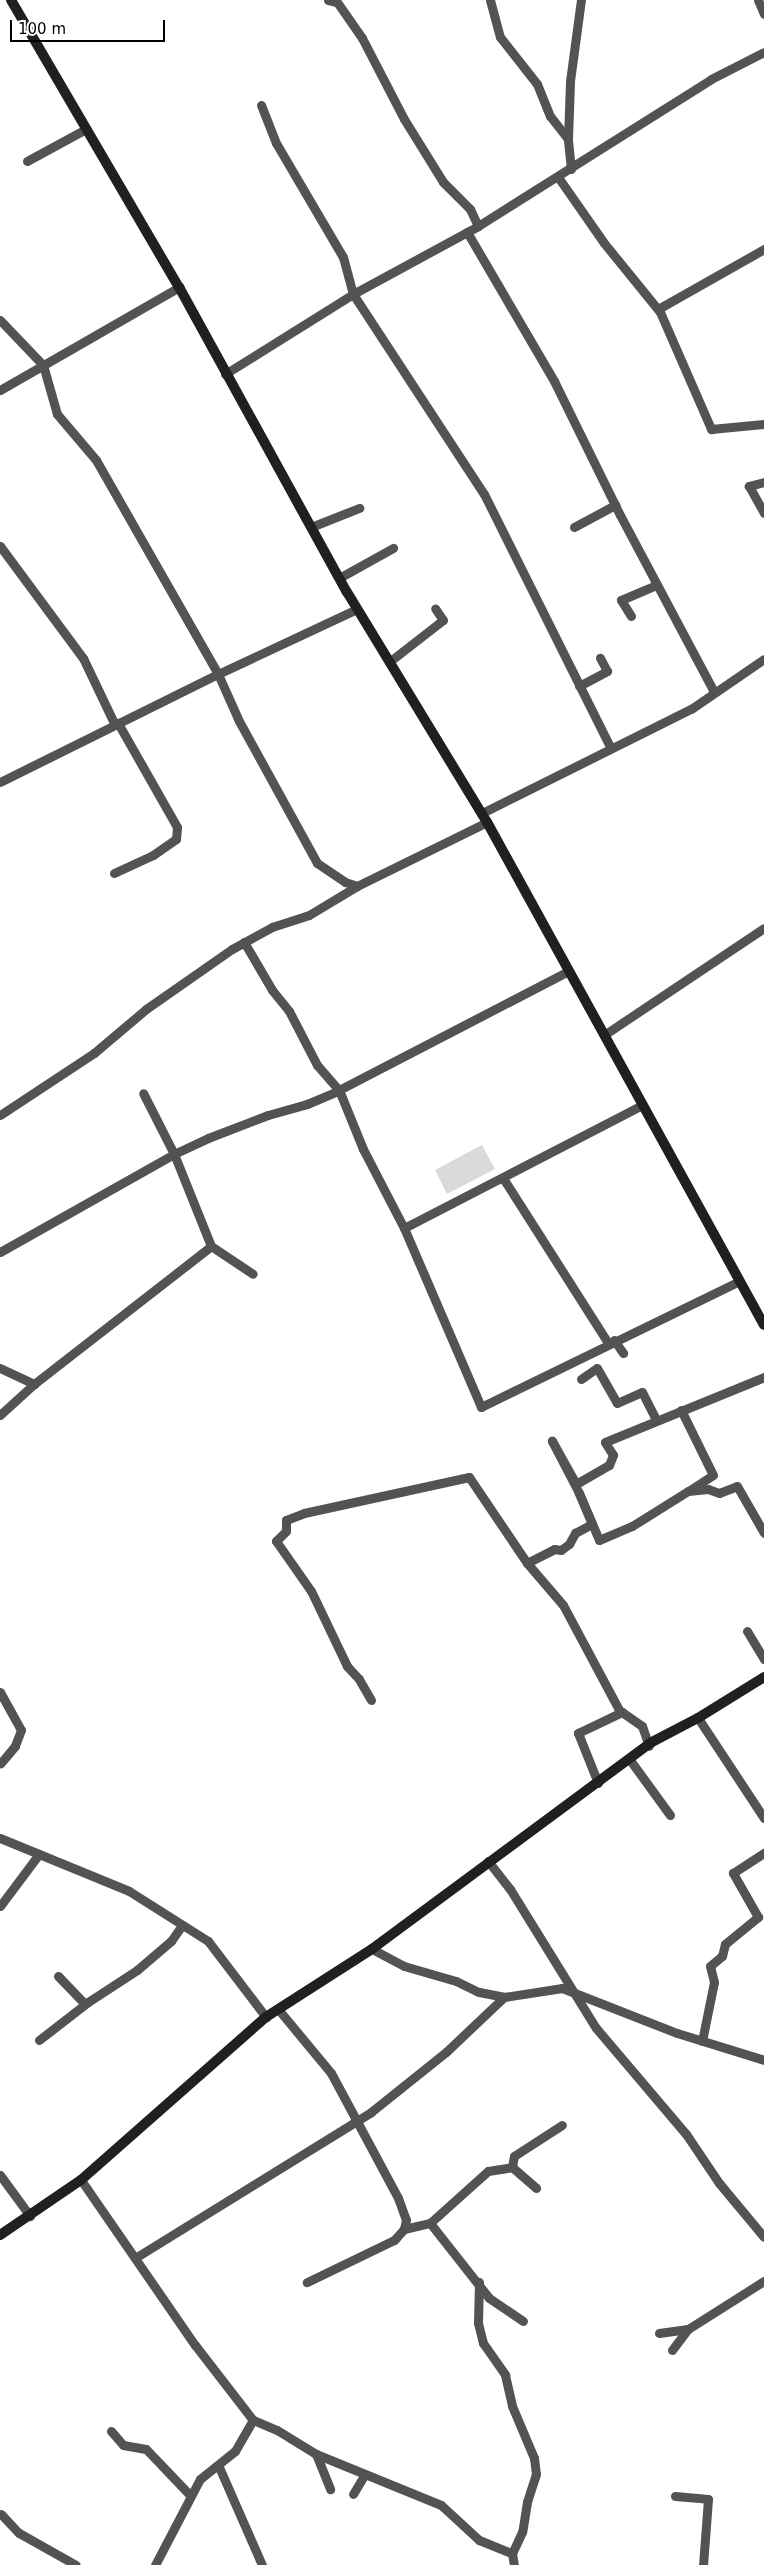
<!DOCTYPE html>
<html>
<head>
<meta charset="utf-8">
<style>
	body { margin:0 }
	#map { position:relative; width:764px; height:2565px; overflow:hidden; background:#fff; font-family:"DejaVu Sans",sans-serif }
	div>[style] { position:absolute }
	.green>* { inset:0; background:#dadada }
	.street>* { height:9px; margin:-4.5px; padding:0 4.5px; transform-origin:4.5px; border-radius:4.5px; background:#535353 }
	.secondary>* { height:10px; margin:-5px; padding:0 5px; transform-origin:5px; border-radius:5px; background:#202020 }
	span { translate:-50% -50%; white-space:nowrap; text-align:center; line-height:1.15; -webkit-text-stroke:5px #fff; paint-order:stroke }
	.scale { position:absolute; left:10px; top:20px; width:155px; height:22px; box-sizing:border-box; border:2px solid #000; border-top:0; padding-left:6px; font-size:15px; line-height:18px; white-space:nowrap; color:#000; -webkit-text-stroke:4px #fff; paint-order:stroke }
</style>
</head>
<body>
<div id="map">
	<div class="green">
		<i style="clip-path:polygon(482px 1145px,495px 1169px,447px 1194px,435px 1170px)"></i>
	</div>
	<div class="street">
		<i style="left:328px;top:0;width:9px;rotate:13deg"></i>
		<i style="left:337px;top:2px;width:44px;rotate:55.2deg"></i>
		<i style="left:362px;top:38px;width:91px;rotate:62.6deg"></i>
		<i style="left:404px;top:119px;width:74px;rotate:58.2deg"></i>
		<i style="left:443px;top:182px;width:38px;rotate:45deg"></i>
		<i style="left:470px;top:209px;width:19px;rotate:65deg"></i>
		<i style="left:490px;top:0;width:38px;rotate:75deg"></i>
		<i style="left:500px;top:37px;width:60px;rotate:51.8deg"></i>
		<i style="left:537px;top:84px;width:35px;rotate:68deg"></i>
		<i style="left:550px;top:116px;width:29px;rotate:52deg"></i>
		<i style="left:758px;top:0;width:15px;rotate:67deg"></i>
		<i style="left:261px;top:105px;width:41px;rotate:68.5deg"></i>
		<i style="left:276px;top:143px;width:132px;rotate:59.6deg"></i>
		<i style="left:343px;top:257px;width:38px;rotate:75deg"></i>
		<i style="left:353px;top:294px;width:239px;rotate:56.8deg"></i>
		<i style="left:484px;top:494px;width:283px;rotate:63.5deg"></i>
		<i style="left:27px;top:161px;width:67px;rotate:-28.5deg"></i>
		<i style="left:571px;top:169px;width:30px;rotate:-96deg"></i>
		<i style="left:568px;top:139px;width:58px;rotate:-88deg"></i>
		<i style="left:570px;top:81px;width:82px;rotate:-82.3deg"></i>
		<i style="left:558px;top:177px;width:80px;rotate:55.1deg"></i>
		<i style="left:604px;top:243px;width:89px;rotate:50.9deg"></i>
		<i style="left:660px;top:312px;width:128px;rotate:66.4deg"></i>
		<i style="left:711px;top:429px;width:53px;rotate:-5.4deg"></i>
		<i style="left:467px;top:232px;width:173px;rotate:59.7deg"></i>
		<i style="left:554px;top:381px;width:149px;rotate:63.8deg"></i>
		<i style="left:620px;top:515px;width:200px;rotate:62deg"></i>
		<i style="left:658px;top:309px;width:122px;rotate:-29.5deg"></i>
		<i style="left:0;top:320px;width:62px;rotate:46.3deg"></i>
		<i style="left:43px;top:365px;width:51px;rotate:74.1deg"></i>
		<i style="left:57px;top:414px;width:60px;rotate:49.7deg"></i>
		<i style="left:96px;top:460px;width:246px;rotate:60.3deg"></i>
		<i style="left:218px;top:674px;width:51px;rotate:65.9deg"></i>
		<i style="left:239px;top:721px;width:162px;rotate:61.2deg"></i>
		<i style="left:317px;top:863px;width:34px;rotate:34deg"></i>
		<i style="left:345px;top:882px;width:13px;rotate:18deg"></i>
		<i style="left:225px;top:374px;width:151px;rotate:-32deg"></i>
		<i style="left:353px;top:294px;width:142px;rotate:-28.5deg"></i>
		<i style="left:478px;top:226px;width:275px;rotate:-32.2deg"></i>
		<i style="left:711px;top:79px;width:59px;rotate:-27deg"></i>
		<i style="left:0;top:390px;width:207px;rotate:-29.9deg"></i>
		<i style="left:764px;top:482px;width:16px;rotate:165deg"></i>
		<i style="left:749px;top:486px;width:31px;rotate:61deg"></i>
		<i style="left:311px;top:527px;width:52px;rotate:-21.6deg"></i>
		<i style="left:574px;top:527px;width:47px;rotate:-28.2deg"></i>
		<i style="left:0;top:546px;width:139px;rotate:53.5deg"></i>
		<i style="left:83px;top:658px;width:74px;rotate:64.5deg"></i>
		<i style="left:339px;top:578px;width:62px;rotate:-29.1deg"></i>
		<i style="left:631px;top:616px;width:19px;rotate:-122deg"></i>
		<i style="left:621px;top:600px;width:38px;rotate:-23deg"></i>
		<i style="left:389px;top:662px;width:68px;rotate:-37.9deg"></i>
		<i style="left:443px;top:620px;width:14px;rotate:-124deg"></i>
		<i style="left:579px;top:686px;width:32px;rotate:-28deg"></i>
		<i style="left:607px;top:671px;width:15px;rotate:-118deg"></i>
		<i style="left:0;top:782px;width:243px;rotate:-26.4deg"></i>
		<i style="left:218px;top:674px;width:153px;rotate:-25.1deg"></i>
		<i style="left:482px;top:813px;width:233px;rotate:-26.5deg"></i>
		<i style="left:691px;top:709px;width:88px;rotate:-34.4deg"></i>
		<i style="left:114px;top:873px;width:43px;rotate:-24.8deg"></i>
		<i style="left:153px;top:855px;width:28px;rotate:-35deg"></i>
		<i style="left:176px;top:839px;width:12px;rotate:-85deg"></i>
		<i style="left:177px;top:827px;width:120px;rotate:-119.6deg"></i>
		<i style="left:244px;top:942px;width:56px;rotate:59.7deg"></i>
		<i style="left:272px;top:990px;width:27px;rotate:51deg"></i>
		<i style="left:289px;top:1011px;width:61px;rotate:62.6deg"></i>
		<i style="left:317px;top:1065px;width:33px;rotate:49deg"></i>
		<i style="left:339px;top:1090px;width:64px;rotate:67.9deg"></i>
		<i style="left:363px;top:1149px;width:89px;rotate:62.6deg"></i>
		<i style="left:404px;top:1228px;width:268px;rotate:-27.3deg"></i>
		<i style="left:604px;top:1035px;width:192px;rotate:-33.8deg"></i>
		<i style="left:0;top:1115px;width:113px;rotate:-33.4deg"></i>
		<i style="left:94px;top:1053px;width:68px;rotate:-40.2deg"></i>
		<i style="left:146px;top:1009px;width:105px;rotate:-34.9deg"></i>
		<i style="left:232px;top:949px;width:46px;rotate:-28.8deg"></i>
		<i style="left:272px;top:927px;width:39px;rotate:-18deg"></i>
		<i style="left:309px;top:915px;width:56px;rotate:-31.1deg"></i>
		<i style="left:357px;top:886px;width:145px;rotate:-26.2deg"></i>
		<i style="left:503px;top:1178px;width:196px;rotate:57.5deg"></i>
		<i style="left:404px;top:1228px;width:195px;rotate:66.7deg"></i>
		<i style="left:481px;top:1407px;width:287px;rotate:-26deg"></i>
		<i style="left:211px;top:1246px;width:50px;rotate:33.7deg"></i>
		<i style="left:0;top:1252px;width:200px;rotate:-29.4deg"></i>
		<i style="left:174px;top:1154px;width:38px;rotate:-25deg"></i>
		<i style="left:208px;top:1138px;width:64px;rotate:-21deg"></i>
		<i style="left:268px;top:1115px;width:41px;rotate:-15.8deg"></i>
		<i style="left:307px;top:1104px;width:30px;rotate:-23deg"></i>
		<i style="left:335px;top:1092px;width:263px;rotate:-27.4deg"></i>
		<i style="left:614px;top:1340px;width:16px;rotate:55deg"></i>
		<i style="left:0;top:1368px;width:38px;rotate:25deg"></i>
		<i style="left:34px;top:1384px;width:224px;rotate:-37.9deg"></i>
		<i style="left:211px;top:1246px;width:99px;rotate:-111.9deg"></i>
		<i style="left:174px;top:1154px;width:68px;rotate:-116.9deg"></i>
		<i style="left:581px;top:1379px;width:19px;rotate:-35deg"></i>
		<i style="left:597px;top:1368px;width:40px;rotate:60.3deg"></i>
		<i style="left:617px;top:1403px;width:27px;rotate:-24deg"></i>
		<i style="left:642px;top:1392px;width:31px;rotate:63deg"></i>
		<i style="left:681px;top:1410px;width:72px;rotate:63.8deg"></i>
		<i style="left:713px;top:1475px;width:27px;rotate:147deg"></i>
		<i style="left:0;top:1415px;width:46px;rotate:-42.4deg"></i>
		<i style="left:579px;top:1493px;width:59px;rotate:-117.4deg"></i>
		<i style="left:552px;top:1441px;width:49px;rotate:60.8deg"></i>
		<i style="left:576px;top:1484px;width:38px;rotate:-30deg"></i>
		<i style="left:609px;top:1465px;width:11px;rotate:-68deg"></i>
		<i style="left:613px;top:1455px;width:15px;rotate:-122deg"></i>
		<i style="left:605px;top:1442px;width:172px;rotate:-22.2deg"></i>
		<i style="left:527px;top:1563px;width:30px;rotate:-27deg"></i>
		<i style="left:554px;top:1549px;width:7px;rotate:8deg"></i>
		<i style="left:561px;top:1550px;width:10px;rotate:-37deg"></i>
		<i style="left:569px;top:1544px;width:13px;rotate:-61deg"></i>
		<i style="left:575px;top:1533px;width:19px;rotate:-28deg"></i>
		<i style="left:592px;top:1524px;width:34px;rotate:-113deg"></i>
		<i style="left:579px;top:1493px;width:51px;rotate:66.9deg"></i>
		<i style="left:599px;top:1540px;width:36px;rotate:-23deg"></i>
		<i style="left:632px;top:1526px;width:66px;rotate:-32deg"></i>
		<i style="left:688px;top:1491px;width:20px;rotate:-6deg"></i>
		<i style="left:708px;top:1489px;width:12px;rotate:20deg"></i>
		<i style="left:719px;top:1493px;width:19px;rotate:-21deg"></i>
		<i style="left:737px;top:1486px;width:54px;rotate:60.1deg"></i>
		<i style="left:747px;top:1631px;width:33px;rotate:59deg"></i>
		<i style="left:0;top:1692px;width:43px;rotate:61.1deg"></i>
		<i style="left:21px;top:1730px;width:17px;rotate:111deg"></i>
		<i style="left:15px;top:1746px;width:23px;rotate:130deg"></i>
		<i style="left:371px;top:1700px;width:24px;rotate:-120deg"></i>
		<i style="left:359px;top:1679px;width:18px;rotate:-133deg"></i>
		<i style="left:347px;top:1666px;width:83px;rotate:-115.6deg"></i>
		<i style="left:311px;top:1591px;width:61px;rotate:-125deg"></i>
		<i style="left:276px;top:1541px;width:14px;rotate:-45deg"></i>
		<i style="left:286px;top:1531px;width:11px;rotate:-90deg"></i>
		<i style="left:286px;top:1520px;width:19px;rotate:-21deg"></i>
		<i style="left:304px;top:1513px;width:169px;rotate:-12.3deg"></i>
		<i style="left:469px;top:1477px;width:104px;rotate:56deg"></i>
		<i style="left:527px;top:1563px;width:55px;rotate:49.4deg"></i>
		<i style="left:563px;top:1605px;width:119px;rotate:61.9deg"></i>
		<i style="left:619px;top:1710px;width:28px;rotate:35deg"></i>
		<i style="left:642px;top:1726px;width:21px;rotate:71deg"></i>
		<i style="left:698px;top:1718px;width:120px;rotate:56.6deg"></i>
		<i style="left:630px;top:1760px;width:68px;rotate:54deg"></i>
		<i style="left:598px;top:1783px;width:54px;rotate:-111.8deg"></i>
		<i style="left:578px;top:1733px;width:49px;rotate:-25.5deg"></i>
		<i style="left:0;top:1838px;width:139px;rotate:22.3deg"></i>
		<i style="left:129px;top:1891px;width:93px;rotate:32.3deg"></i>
		<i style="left:208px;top:1941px;width:96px;rotate:52.7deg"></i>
		<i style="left:488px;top:1861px;width:36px;rotate:52deg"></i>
		<i style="left:510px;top:1889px;width:163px;rotate:58.3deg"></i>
		<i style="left:596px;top:2028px;width:139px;rotate:49.7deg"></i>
		<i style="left:686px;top:2134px;width:59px;rotate:56deg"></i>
		<i style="left:719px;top:2183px;width:70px;rotate:50.2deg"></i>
		<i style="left:0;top:1906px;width:65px;rotate:-53.1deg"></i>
		<i style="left:372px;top:1949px;width:36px;rotate:28deg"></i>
		<i style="left:404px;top:1966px;width:54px;rotate:16.1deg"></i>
		<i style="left:456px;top:1981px;width:25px;rotate:26deg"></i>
		<i style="left:479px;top:1992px;width:25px;rotate:11deg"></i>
		<i style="left:504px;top:1997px;width:59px;rotate:-8.8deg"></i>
		<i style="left:562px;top:1988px;width:123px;rotate:21.4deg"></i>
		<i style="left:677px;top:2033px;width:91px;rotate:17.2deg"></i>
		<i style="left:58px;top:1976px;width:39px;rotate:46deg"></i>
		<i style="left:278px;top:2009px;width:83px;rotate:50.4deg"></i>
		<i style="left:331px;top:2073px;width:142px;rotate:61.8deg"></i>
		<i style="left:398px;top:2198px;width:23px;rotate:70deg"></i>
		<i style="left:406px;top:2220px;width:9px;rotate:103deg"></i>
		<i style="left:404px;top:2229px;width:15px;rotate:132deg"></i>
		<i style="left:394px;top:2240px;width:97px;rotate:154.2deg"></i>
		<i style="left:39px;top:2040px;width:62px;rotate:-37.8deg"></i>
		<i style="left:88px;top:2002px;width:59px;rotate:-33.1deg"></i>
		<i style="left:137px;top:1970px;width:45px;rotate:-40.5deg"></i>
		<i style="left:171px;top:1941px;width:19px;rotate:-55deg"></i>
		<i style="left:702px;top:2041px;width:60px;rotate:-78.5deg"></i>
		<i style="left:714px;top:1982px;width:16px;rotate:-104deg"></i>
		<i style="left:710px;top:1966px;width:16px;rotate:-40deg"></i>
		<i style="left:722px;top:1956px;width:12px;rotate:-76deg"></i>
		<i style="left:725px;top:1944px;width:43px;rotate:-39.3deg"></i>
		<i style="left:758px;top:1917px;width:51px;rotate:-119.6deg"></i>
		<i style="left:733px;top:1873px;width:37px;rotate:-33deg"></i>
		<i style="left:512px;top:2167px;width:11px;rotate:-80deg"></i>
		<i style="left:514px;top:2156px;width:57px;rotate:-32.9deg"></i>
		<i style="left:0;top:2175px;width:51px;rotate:53.8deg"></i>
		<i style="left:81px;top:2180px;width:201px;rotate:55.4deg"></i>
		<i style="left:195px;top:2345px;width:95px;rotate:52.3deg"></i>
		<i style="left:253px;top:2420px;width:26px;rotate:23deg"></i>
		<i style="left:277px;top:2430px;width:46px;rotate:31.6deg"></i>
		<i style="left:316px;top:2454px;width:38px;rotate:68deg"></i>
		<i style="left:430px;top:2223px;width:95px;rotate:51.8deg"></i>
		<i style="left:489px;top:2298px;width:41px;rotate:34.1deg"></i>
		<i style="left:404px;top:2229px;width:27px;rotate:-13deg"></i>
		<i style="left:430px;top:2223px;width:78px;rotate:-41.9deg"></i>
		<i style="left:488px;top:2171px;width:24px;rotate:-9deg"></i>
		<i style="left:512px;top:2167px;width:32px;rotate:41deg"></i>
		<i style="left:135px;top:2258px;width:278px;rotate:-31.7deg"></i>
		<i style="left:371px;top:2112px;width:96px;rotate:-38.7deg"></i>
		<i style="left:446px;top:2052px;width:80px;rotate:-43.5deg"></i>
		<i style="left:479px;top:2282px;width:41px;rotate:91.4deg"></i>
		<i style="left:478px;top:2323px;width:21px;rotate:76deg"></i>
		<i style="left:483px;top:2343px;width:39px;rotate:55deg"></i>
		<i style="left:505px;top:2375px;width:32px;rotate:77deg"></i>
		<i style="left:512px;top:2406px;width:56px;rotate:67.1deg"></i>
		<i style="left:534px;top:2458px;width:16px;rotate:83deg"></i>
		<i style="left:536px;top:2474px;width:29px;rotate:108deg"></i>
		<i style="left:527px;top:2502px;width:30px;rotate:99deg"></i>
		<i style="left:522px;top:2532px;width:23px;rotate:115deg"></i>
		<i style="left:659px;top:2333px;width:29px;rotate:-8deg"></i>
		<i style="left:688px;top:2329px;width:90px;rotate:-32.3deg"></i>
		<i style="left:672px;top:2350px;width:26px;rotate:-53deg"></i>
		<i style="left:111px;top:2431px;width:18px;rotate:49deg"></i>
		<i style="left:123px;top:2445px;width:23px;rotate:10deg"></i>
		<i style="left:146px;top:2449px;width:64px;rotate:46.3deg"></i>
		<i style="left:316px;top:2454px;width:135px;rotate:22.2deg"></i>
		<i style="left:441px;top:2505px;width:52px;rotate:42.6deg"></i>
		<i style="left:479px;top:2540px;width:35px;rotate:22deg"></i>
		<i style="left:512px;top:2553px;width:12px;rotate:81deg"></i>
		<i style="left:219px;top:2467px;width:107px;rotate:66.3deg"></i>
		<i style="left:353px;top:2494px;width:23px;rotate:-59deg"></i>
		<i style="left:675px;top:2496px;width:33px;rotate:5deg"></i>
		<i style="left:708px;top:2499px;width:66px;rotate:94.3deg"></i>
		<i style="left:1px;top:2514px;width:26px;rotate:47deg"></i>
		<i style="left:19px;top:2533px;width:65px;rotate:29.3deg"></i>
		<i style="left:155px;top:2565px;width:97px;rotate:-62.4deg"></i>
		<i style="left:200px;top:2479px;width:45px;rotate:-38.7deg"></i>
		<i style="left:235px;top:2451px;width:36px;rotate:-60deg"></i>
	</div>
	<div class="secondary">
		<i style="left:11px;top:0;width:333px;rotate:59.7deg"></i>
		<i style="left:179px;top:287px;width:348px;rotate:61.2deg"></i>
		<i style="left:347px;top:592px;width:269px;rotate:58.7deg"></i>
		<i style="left:487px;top:822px;width:574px;rotate:61.16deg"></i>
		<i style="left:0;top:2235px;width:98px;rotate:-34.2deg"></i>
		<i style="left:81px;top:2180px;width:247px;rotate:-41.4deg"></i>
		<i style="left:266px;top:2017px;width:126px;rotate:-32.7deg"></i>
		<i style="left:372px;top:1949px;width:348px;rotate:-36.5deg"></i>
		<i style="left:652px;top:1742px;width:52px;rotate:-27.6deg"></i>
		<i style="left:698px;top:1718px;width:78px;rotate:-31.8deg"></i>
	</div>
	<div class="scale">100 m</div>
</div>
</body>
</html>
